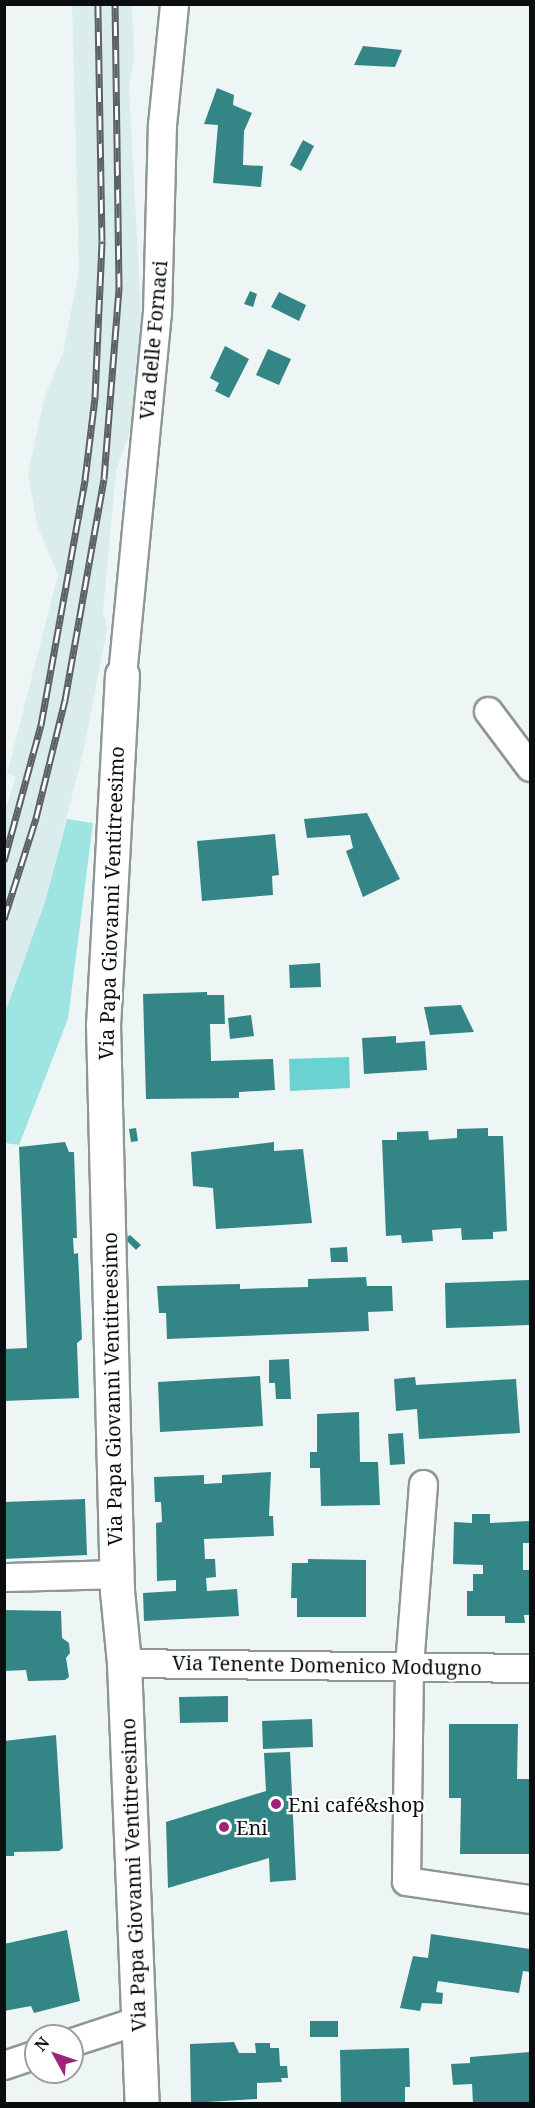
<!DOCTYPE html>
<html>
<head>
<meta charset="utf-8">
<style>
	body { margin:0 }
	#map { position:relative; width:535px; height:2108px; overflow:hidden; background:#edf6f5; font-family:"Noto Serif",serif }
	div>[style] { position:absolute }
	.built>* { inset:0; background:#daeceb }
	.green>* { inset:0; background:#9de4e3 }
	.water>* { inset:0; background:#68d3d1 }
	.building>* { inset:0; background:#338685 }
	.roads { filter:drop-shadow(2px 0 #8e9696) drop-shadow(-2px 0 #8e9696) drop-shadow(0 2px #8e9696) drop-shadow(0 -2px #8e9696) }
	.street>* { height:27px; margin:-13.5px; padding:0 13.5px; transform-origin:13.5px; border-radius:13.5px; background:#fff }
	.secondary>* { height:33px; margin:-16.5px; padding:0 16.5px; transform-origin:16.5px; border-radius:16.5px; background:#fff }
	.rail>* { height:7px; margin-top:-3.5px; transform-origin:0; background:repeating-linear-gradient(90deg,#fff 0 14px,#5c6161 0 28px); box-sizing:border-box; border-block:2px solid #5c6161 }
	.dots>* { width:16px; height:16px; translate:-50% -50%; box-sizing:border-box; border:3px solid #fff; border-radius:50% }
	span { translate:-50% -50%; white-space:nowrap; text-align:center; line-height:1.15; -webkit-text-stroke:4.5px #fff; paint-order:stroke }
	.street-label { font-size:20px; color:#0b0e0e }
	.poi-label { font-size:20px; color:#0b0e0e }
	.left { translate:0 -50%; text-align:left }
	.frame { position:absolute; inset:0; border:6px solid #0b0e0e; pointer-events:none }
	.north { position:absolute; left:24px; top:2024px; width:60px; height:60px; box-sizing:border-box; background:#fff; border:2px solid #9d9f9f; border-radius:50%; rotate:310deg; font-size:16px; font-weight:700; line-height:24px; text-align:center; color:#0b0e0e }
	.north::after { content:''; display:block; margin:auto; width:21px; height:27px; background:#9f2378; clip-path:polygon(50% 0,100% 100%,50% 72%,0 100%) }
</style>
</head>
<body>
<div id="map">
	<div class="built">
		<i style="clip-path:polygon(72px 5px,132px 5px,134px 60px,129px 86px,144px 372px,136px 414px,116px 471px,103px 611px,107px 629px,84px 749px,45px 902px,5px 1013px,4px 813px,16px 777px,7px 774px,58px 575px,37px 525px,28px 473px,45px 395px,63px 353px,79px 270px)"></i>
	</div>
	<div class="green">
		<i style="clip-path:polygon(67px 819px,93px 823px,68px 1019px,19px 1145px,5px 1143px,5px 1013px,45px 902px)"></i>
	</div>
	<div class="water">
		<i style="clip-path:polygon(349px 1057px,350px 1088px,290px 1091px,289px 1059px)"></i>
	</div>
	<div class="building">
		<i style="clip-path:polygon(363px 46px,402px 50px,395px 67px,354px 65px)"></i>
		<i style="clip-path:polygon(217px 88px,234px 95px,233px 105px,252px 113px,244px 131px,243px 165px,263px 166px,261px 187px,213px 183px,218px 125px,204px 124px)"></i>
		<i style="clip-path:polygon(303px 140px,314px 146px,301px 171px,290px 165px)"></i>
		<i style="clip-path:polygon(250px 291px,257px 294px,253px 307px,244px 304px)"></i>
		<i style="clip-path:polygon(279px 292px,306px 305px,299px 321px,271px 307px)"></i>
		<i style="clip-path:polygon(225px 346px,249px 359px,229px 398px,215px 391px,219px 383px,210px 378px)"></i>
		<i style="clip-path:polygon(268px 349px,291px 359px,279px 385px,256px 375px)"></i>
		<i style="clip-path:polygon(367px 813px,400px 879px,363px 897px,346px 851px,353px 848px,350px 835px,307px 838px,304px 819px)"></i>
		<i style="clip-path:polygon(275px 834px,279px 875px,272px 876px,273px 895px,202px 901px,197px 841px)"></i>
		<i style="clip-path:polygon(320px 963px,321px 987px,290px 988px,289px 965px)"></i>
		<i style="clip-path:polygon(207px 992px,207px 995px,224px 995px,225px 1024px,210px 1024px,211px 1061px,273px 1059px,275px 1090px,239px 1092px,239px 1098px,146px 1099px,143px 994px)"></i>
		<i style="clip-path:polygon(461px 1005px,474px 1032px,430px 1035px,424px 1007px)"></i>
		<i style="clip-path:polygon(251px 1015px,254px 1036px,230px 1039px,228px 1018px)"></i>
		<i style="clip-path:polygon(396px 1036px,396px 1043px,425px 1041px,427px 1070px,364px 1074px,362px 1038px)"></i>
		<i style="clip-path:polygon(136px 1128px,138px 1141px,131px 1142px,129px 1129px)"></i>
		<i style="clip-path:polygon(488px 1128px,488px 1136px,503px 1136px,507px 1231px,493px 1232px,493px 1239px,462px 1240px,461px 1228px,432px 1230px,433px 1241px,402px 1243px,401px 1235px,386px 1236px,382px 1140px,397px 1140px,397px 1132px,428px 1131px,429px 1140px,457px 1138px,457px 1129px)"></i>
		<i style="clip-path:polygon(65px 1142px,69px 1152px,74px 1152px,77px 1238px,73px 1238px,74px 1254px,78px 1253px,82px 1339px,77px 1343px,79px 1398px,4px 1401px,4px 1349px,27px 1348px,19px 1147px)"></i>
		<i style="clip-path:polygon(274px 1142px,274px 1151px,303px 1149px,312px 1223px,216px 1229px,213px 1188px,193px 1186px,191px 1152px)"></i>
		<i style="clip-path:polygon(130px 1235px,141px 1245px,136px 1250px,125px 1239px)"></i>
		<i style="clip-path:polygon(347px 1247px,348px 1262px,331px 1262px,330px 1248px)"></i>
		<i style="clip-path:polygon(366px 1277px,367px 1286px,392px 1286px,393px 1311px,368px 1312px,369px 1331px,167px 1339px,166px 1313px,159px 1313px,157px 1286px,240px 1284px,240px 1289px,308px 1287px,308px 1279px)"></i>
		<i style="clip-path:polygon(530px 1280px,530px 1325px,446px 1328px,445px 1283px)"></i>
		<i style="clip-path:polygon(289px 1359px,291px 1399px,276px 1399px,275px 1383px,269px 1383px,269px 1360px)"></i>
		<i style="clip-path:polygon(260px 1376px,263px 1426px,160px 1432px,158px 1382px)"></i>
		<i style="clip-path:polygon(415px 1377px,416px 1385px,516px 1379px,520px 1433px,419px 1439px,417px 1409px,396px 1411px,394px 1379px)"></i>
		<i style="clip-path:polygon(359px 1412px,360px 1462px,378px 1462px,380px 1505px,321px 1506px,320px 1468px,310px 1468px,310px 1452px,317px 1452px,317px 1414px)"></i>
		<i style="clip-path:polygon(403px 1433px,405px 1464px,390px 1465px,388px 1434px)"></i>
		<i style="clip-path:polygon(271px 1472px,269px 1516px,273px 1516px,274px 1536px,204px 1539px,205px 1559px,215px 1559px,216px 1577px,206px 1578px,207px 1591px,237px 1589px,239px 1616px,144px 1621px,143px 1593px,176px 1591px,176px 1580px,157px 1581px,156px 1523px,162px 1522px,161px 1502px,155px 1502px,154px 1477px,204px 1475px,204px 1484px,222px 1483px,222px 1475px)"></i>
		<i style="clip-path:polygon(85px 1499px,87px 1555px,4px 1559px,4px 1502px)"></i>
		<i style="clip-path:polygon(472px 1514px,490px 1514px,490px 1523px,530px 1521px,530px 1543px,523px 1543px,523px 1570px,530px 1570px,530px 1615px,524px 1615px,525px 1623px,505px 1623px,505px 1616px,467px 1616px,467px 1591px,473px 1591px,473px 1574px,483px 1574px,483px 1565px,453px 1564px,454px 1522px,472px 1523px)"></i>
		<i style="clip-path:polygon(308px 1559px,366px 1560px,366px 1617px,297px 1617px,297px 1598px,291px 1598px,292px 1563px,308px 1563px)"></i>
		<i style="clip-path:polygon(4px 1610px,61px 1611px,62px 1638px,69px 1643px,70px 1653px,66px 1658px,69px 1677px,65px 1680px,28px 1681px,26px 1670px,4px 1671px)"></i>
		<i style="clip-path:polygon(228px 1696px,228px 1722px,180px 1723px,179px 1697px)"></i>
		<i style="clip-path:polygon(312px 1719px,313px 1747px,263px 1749px,262px 1721px)"></i>
		<i style="clip-path:polygon(449px 1724px,518px 1724px,517px 1779px,530px 1779px,529px 1854px,460px 1854px,461px 1798px,449px 1798px)"></i>
		<i style="clip-path:polygon(56px 1735px,63px 1848px,59px 1851px,14px 1852px,14px 1856px,4px 1856px,4px 1741px)"></i>
		<i style="clip-path:polygon(290px 1752px,296px 1880px,270px 1882px,269px 1858px,168px 1888px,166px 1822px,266px 1791px,264px 1753px)"></i>
		<i style="clip-path:polygon(67px 1930px,80px 2001px,34px 2013px,31px 2006px,4px 2011px,4px 1944px)"></i>
		<i style="clip-path:polygon(431px 1934px,530px 1949px,530px 1972px,523px 1971px,519px 1993px,438px 1981px,436px 1992px,443px 1993px,442px 2004px,422px 2003px,420px 2011px,400px 2008px,413px 1956px,428px 1958px)"></i>
		<i style="clip-path:polygon(310px 2021px,338px 2021px,338px 2037px,310px 2037px)"></i>
		<i style="clip-path:polygon(234px 2042px,239px 2053px,256px 2053px,255px 2043px,270px 2043px,270px 2048px,279px 2048px,280px 2066px,287px 2066px,288px 2078px,281px 2078px,282px 2082px,257px 2083px,257px 2099px,191px 2103px,190px 2044px)"></i>
		<i style="clip-path:polygon(409px 2048px,410px 2087px,405px 2087px,405px 2104px,341px 2104px,340px 2050px)"></i>
		<i style="clip-path:polygon(530px 2052px,530px 2104px,473px 2104px,472px 2084px,453px 2085px,451px 2064px,470px 2063px,470px 2057px)"></i>
	</div>
	<div class="roads">
		<div class="street">
			<i style="left:122px;top:675px;width:363px;rotate:-84.5deg"></i>
			<i style="left:157px;top:314px;width:189px;rotate:-88.5deg"></i>
			<i style="left:162px;top:125px;width:122px;rotate:-84.3deg"></i>
			<i style="left:488px;top:711px;width:70px;rotate:53.1deg"></i>
			<i style="left:423px;top:1484px;width:184px;rotate:94.4deg"></i>
			<i style="left:409px;top:1667px;width:214px;rotate:90.8deg"></i>
			<i style="left:406px;top:1881px;width:125px;rotate:8.3deg"></i>
			<i style="left:4px;top:1577px;width:112px;rotate:-1.5deg"></i>
			<i style="left:124px;top:1663px;width:406px;rotate:0.7deg"></i>
			<i style="left:72px;top:2042px;width:71px;rotate:-18.2deg"></i>
			<i style="left:4px;top:2065px;width:34px;rotate:-19deg"></i>
		</div>
		<div class="secondary">
			<i style="left:122px;top:675px;width:350px;rotate:93.1deg"></i>
			<i style="left:103px;top:1024px;width:567px;rotate:88.59deg"></i>
			<i style="left:117px;top:1591px;width:72px;rotate:84.4deg"></i>
			<i style="left:124px;top:1663px;width:441px;rotate:87.7deg"></i>
		</div>
	</div>
	<div class="rail">
		<i style="left:4px;top:861px;width:141px;rotate:-74.8deg"></i>
		<i style="left:41px;top:725px;width:249px;rotate:-79.8deg"></i>
		<i style="left:85px;top:480px;width:84px;rotate:-83.1deg"></i>
		<i style="left:95px;top:397px;width:156px;rotate:-87.4deg"></i>
		<i style="left:102px;top:241px;width:237px;rotate:-91deg"></i>
		<i style="left:4px;top:919px;width:106px;rotate:-72.4deg"></i>
		<i style="left:36px;top:818px;width:122px;rotate:-76.2deg"></i>
		<i style="left:65px;top:700px;width:224px;rotate:-80deg"></i>
		<i style="left:104px;top:479px;width:193px;rotate:-85.5deg"></i>
		<i style="left:119px;top:287px;width:283px;rotate:-90.8deg"></i>
	</div>
	<div class="dots">
		<i style="left:276px;top:1804px;background:#9f2378"></i>
		<i style="left:224px;top:1827px;background:#9f2378"></i>
	</div>
	<div class="street-label">
		<span style="left:153px;top:340px;rotate:-85deg">Via delle Fornaci</span>
		<span style="left:111px;top:903px;rotate:-88deg">Via Papa Giovanni Ventitreesimo</span>
		<span style="left:112px;top:1389px;rotate:-91deg">Via Papa Giovanni Ventitreesimo</span>
		<span style="left:327px;top:1665px;rotate:1deg">Via Tenente Domenico Modugno</span>
		<span style="left:133px;top:1875px;rotate:-92deg">Via Papa Giovanni Ventitreesimo</span>
	</div>
	<div class="poi-label">
		<span class="left" style="left:288px;top:1804px">Eni café&amp;shop</span>
		<span class="left" style="left:236px;top:1827px">Eni</span>
	</div>
	<div class="frame"></div>
	<div class="north">N</div>
</div>
</body>
</html>
